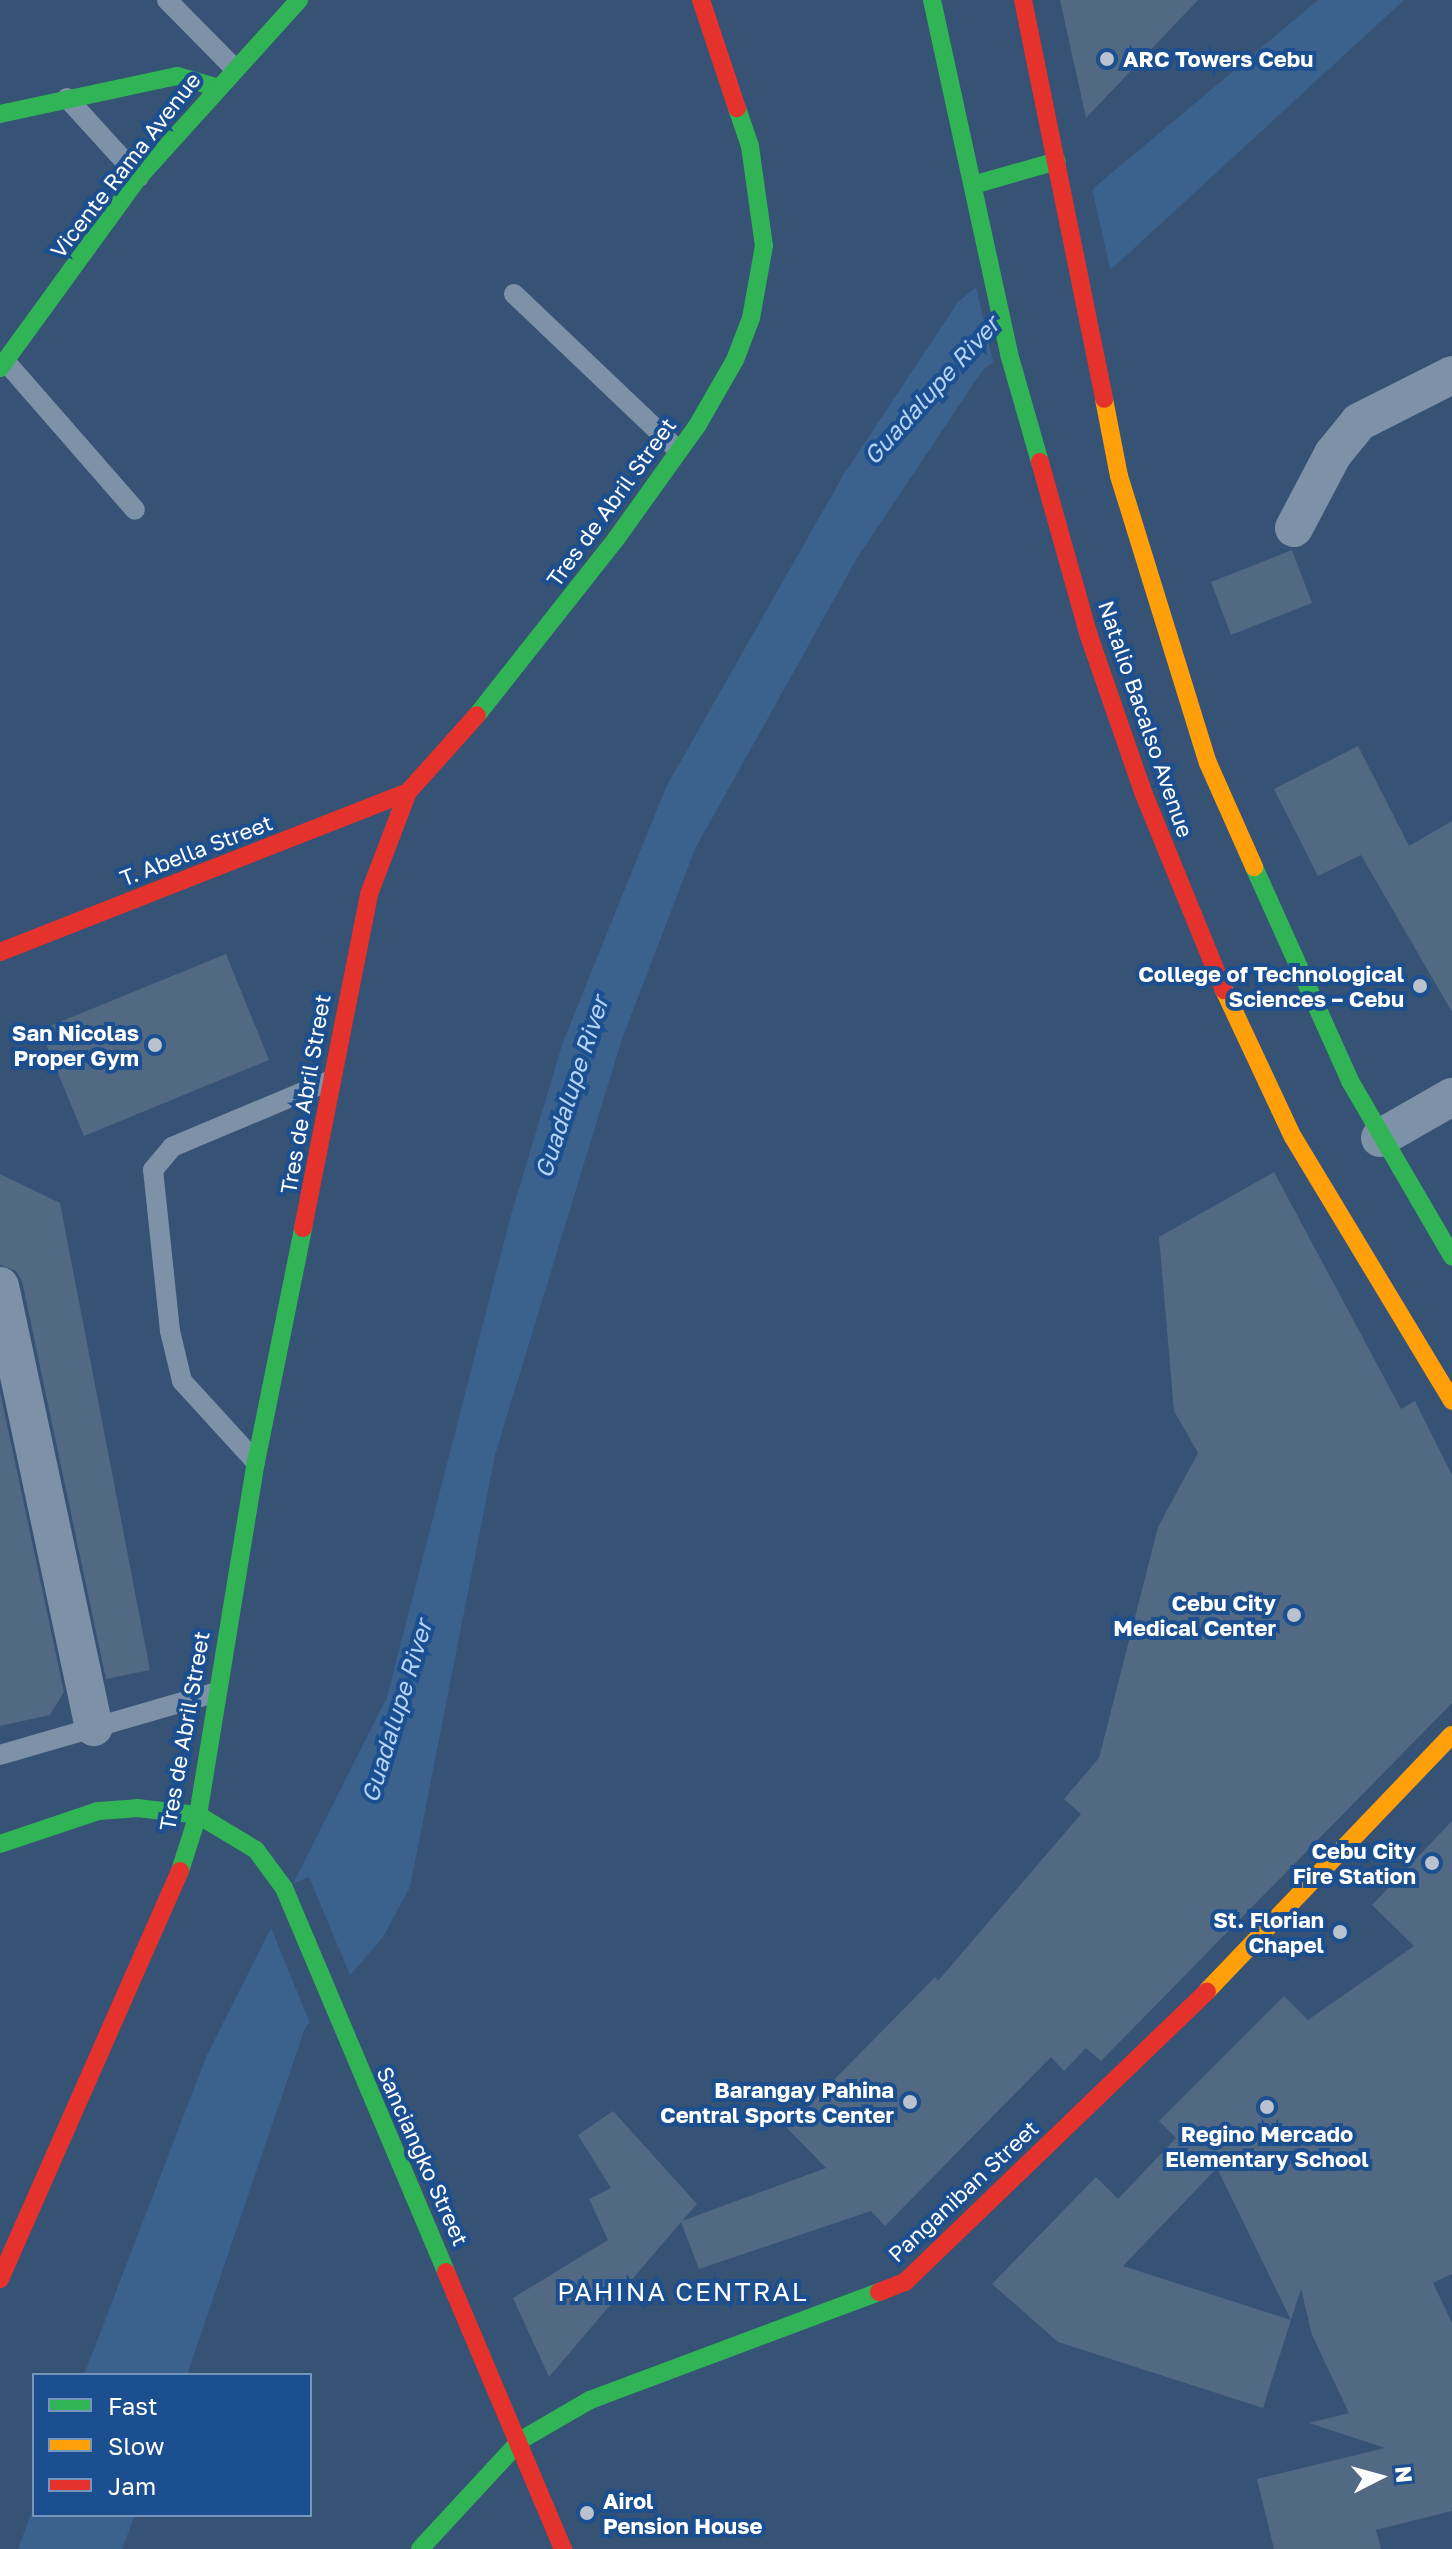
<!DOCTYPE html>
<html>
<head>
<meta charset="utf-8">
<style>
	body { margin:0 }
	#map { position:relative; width:1452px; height:2549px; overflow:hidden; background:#365274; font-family:"Golos Text",sans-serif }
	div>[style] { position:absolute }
	.water>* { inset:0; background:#3b618d }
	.pier>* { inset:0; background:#365274 }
	.building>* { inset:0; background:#526984 }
	.lane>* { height:20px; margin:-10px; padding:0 10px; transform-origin:10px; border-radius:10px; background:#7d92a8 }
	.street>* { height:38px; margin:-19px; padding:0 19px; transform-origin:19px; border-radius:19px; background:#7d92a8 }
	.fast>* { height:18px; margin:-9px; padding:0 9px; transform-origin:9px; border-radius:9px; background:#30b455 }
	.slow>* { height:18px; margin:-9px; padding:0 9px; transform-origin:9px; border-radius:9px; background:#ff9f0a }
	.jam>* { height:18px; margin:-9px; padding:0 9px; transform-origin:9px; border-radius:9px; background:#e5322d }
	.dots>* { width:22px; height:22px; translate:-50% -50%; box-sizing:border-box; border:4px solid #1b4f8f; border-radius:50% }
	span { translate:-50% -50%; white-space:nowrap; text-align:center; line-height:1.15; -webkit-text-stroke:8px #1b4f8f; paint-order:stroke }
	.poi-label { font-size:22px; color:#fff; font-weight:700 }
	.left { translate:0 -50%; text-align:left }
	.right { translate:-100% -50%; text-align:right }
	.street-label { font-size:22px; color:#fff }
	.water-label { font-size:24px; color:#b5d3f5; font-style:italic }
	.quarter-label { font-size:26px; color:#fff; letter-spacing:2px }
	.legend { position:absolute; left:32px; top:2373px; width:280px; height:144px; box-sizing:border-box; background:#1b4f8f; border:2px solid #7695bc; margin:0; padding:10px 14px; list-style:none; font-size:24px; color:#fff }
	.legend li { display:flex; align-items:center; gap:16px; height:40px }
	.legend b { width:40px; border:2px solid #7695bc }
	.north { position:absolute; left:1340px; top:2437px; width:80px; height:80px; -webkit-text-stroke:6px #1b4f8f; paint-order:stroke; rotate:84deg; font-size:22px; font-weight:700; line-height:32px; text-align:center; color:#fff }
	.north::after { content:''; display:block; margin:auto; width:28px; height:36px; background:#fff; clip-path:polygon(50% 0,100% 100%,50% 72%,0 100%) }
</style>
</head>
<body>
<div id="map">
	<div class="water">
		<i style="clip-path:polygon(1318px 0,1404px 0,1116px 265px,982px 371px,857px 558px,695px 849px,622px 1039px,495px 1455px,410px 1887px,383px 1937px,305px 2028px,187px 2375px,84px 2375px,206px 2057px,387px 1697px,511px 1215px,563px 1042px,666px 787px,844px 474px,958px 302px)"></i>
		<i style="clip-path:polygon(34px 2506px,34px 2515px,135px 2515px,122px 2549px,18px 2549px)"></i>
	</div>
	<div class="pier">
		<i style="clip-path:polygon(1091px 184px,1111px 273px,994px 366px,975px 282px)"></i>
		<i style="clip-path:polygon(309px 1877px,352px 1980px,310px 2023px,269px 1923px,287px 1886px)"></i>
	</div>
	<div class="building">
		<i style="clip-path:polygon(1060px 0,1198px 0,1086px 118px)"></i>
		<i style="clip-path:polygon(1292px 550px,1312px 603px,1231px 635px,1211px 582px)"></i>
		<i style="clip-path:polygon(1358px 746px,1409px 846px,1452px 821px,1452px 1012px,1361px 855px,1318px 876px,1274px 789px)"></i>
		<i style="clip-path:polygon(226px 954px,269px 1060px,84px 1136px,40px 1030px)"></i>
		<i style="clip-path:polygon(1274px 1172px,1401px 1409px,1415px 1401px,1452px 1475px,1452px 1703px,1101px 2061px,1086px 2048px,1064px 2071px,1051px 2057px,885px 2226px,871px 2211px,699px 2269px,681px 2222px,549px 2377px,513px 2298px,608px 2240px,589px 2199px,611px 2188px,578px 2135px,613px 2111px,697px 2204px,682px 2221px,826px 2168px,787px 2128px,935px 1977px,938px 1981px,1081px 1814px,1064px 1799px,1099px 1758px,1158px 1527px,1198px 1453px,1174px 1411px,1159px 1237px)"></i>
		<i style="clip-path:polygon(0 1174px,60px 1203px,150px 1670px,106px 1679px,22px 1281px,16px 1271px,0 1265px)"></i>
		<i style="clip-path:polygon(0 1392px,64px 1692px,50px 1715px,0 1726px)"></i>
		<i style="clip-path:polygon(1452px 1821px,1452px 2274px,1433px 2283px,1452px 2323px,1452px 2511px,1376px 2530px,1381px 2549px,1274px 2549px,1257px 2479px,1385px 2448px,1309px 2423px,1349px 2413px,1312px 2335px,1301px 2289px,1291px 2320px,1217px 2168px,1123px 2266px,1291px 2320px,1263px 2408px,1058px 2342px,992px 2284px,1096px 2177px,1118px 2199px,1176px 2138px,1159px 2121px,1284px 1996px,1308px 2020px,1414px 1946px,1372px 1905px)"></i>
	</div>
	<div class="lane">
		<i style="left:167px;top:0;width:95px;rotate:45.4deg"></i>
		<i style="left:67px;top:98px;width:107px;rotate:47.7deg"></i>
		<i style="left:514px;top:294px;width:226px;rotate:43.6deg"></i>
		<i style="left:6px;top:362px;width:196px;rotate:48.9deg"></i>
		<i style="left:255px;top:1461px;width:108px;rotate:-132.4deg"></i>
		<i style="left:182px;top:1381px;width:51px;rotate:-103.5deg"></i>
		<i style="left:170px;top:1331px;width:162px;rotate:-96deg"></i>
		<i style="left:153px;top:1170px;width:30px;rotate:-50deg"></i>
		<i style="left:172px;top:1147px;width:168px;rotate:-22.8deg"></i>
		<i style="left:0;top:1755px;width:223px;rotate:-16.2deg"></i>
	</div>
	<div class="street">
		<i style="left:1294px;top:528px;width:84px;rotate:-62.2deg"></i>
		<i style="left:1333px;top:454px;width:41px;rotate:-50.9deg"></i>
		<i style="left:1359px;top:422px;width:104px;rotate:-26.8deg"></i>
		<i style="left:1380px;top:1138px;width:83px;rotate:-29.7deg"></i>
		<i style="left:0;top:1286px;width:451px;rotate:78deg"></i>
	</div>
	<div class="fast">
		<i style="left:932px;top:0;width:362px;rotate:77.7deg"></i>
		<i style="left:1009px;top:354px;width:112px;rotate:74deg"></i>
		<i style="left:0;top:114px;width:181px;rotate:-12.1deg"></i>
		<i style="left:177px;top:76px;width:40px;rotate:16deg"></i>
		<i style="left:973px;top:185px;width:87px;rotate:-15.9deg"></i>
		<i style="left:0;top:368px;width:236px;rotate:-54deg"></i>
		<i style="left:139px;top:177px;width:239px;rotate:-47.9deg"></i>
		<i style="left:477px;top:715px;width:224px;rotate:-51.7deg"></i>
		<i style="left:616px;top:539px;width:139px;rotate:-54.4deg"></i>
		<i style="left:697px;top:426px;width:76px;rotate:-60.1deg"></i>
		<i style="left:735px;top:360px;width:45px;rotate:-69.1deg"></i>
		<i style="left:751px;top:318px;width:73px;rotate:-79.8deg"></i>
		<i style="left:764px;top:246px;width:101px;rotate:-98deg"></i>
		<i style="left:750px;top:146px;width:40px;rotate:-108.9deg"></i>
		<i style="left:1254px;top:867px;width:235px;rotate:65.8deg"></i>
		<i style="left:1350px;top:1081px;width:203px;rotate:59.8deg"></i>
		<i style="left:0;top:1844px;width:103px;rotate:-18.6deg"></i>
		<i style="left:98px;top:1811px;width:39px;rotate:-4deg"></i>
		<i style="left:137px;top:1808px;width:61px;rotate:6.5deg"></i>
		<i style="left:198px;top:1815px;width:68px;rotate:31.1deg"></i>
		<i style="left:256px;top:1850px;width:47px;rotate:53.6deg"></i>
		<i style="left:284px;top:1888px;width:417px;rotate:67.1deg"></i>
		<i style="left:180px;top:1871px;width:59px;rotate:-72.2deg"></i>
		<i style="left:198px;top:1815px;width:358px;rotate:-80.7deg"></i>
		<i style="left:256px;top:1462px;width:239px;rotate:-78.6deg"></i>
		<i style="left:420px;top:2549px;width:149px;rotate:-47.2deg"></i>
		<i style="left:521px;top:2440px;width:80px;rotate:-30.1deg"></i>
		<i style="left:590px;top:2400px;width:309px;rotate:-20.5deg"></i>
	</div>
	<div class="slow">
		<i style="left:1104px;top:399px;width:78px;rotate:79deg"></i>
		<i style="left:1119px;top:476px;width:300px;rotate:72.8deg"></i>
		<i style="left:1208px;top:763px;width:114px;rotate:66.1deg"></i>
		<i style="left:1224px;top:990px;width:162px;rotate:64.9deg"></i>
		<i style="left:1293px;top:1137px;width:308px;rotate:58.9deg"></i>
		<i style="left:1207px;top:1991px;width:354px;rotate:-46.3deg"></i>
	</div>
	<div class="jam">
		<i style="left:701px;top:0;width:114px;rotate:71.6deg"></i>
		<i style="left:1023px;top:0;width:407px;rotate:78.5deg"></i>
		<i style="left:1040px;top:462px;width:181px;rotate:74.3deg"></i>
		<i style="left:1089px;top:636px;width:165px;rotate:70.9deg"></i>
		<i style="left:1143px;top:792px;width:214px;rotate:67.8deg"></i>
		<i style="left:0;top:952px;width:438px;rotate:-21.4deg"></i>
		<i style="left:303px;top:1228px;width:340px;rotate:-78.8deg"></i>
		<i style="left:369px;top:894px;width:109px;rotate:-69.1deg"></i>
		<i style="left:408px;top:792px;width:103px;rotate:-48.1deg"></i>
		<i style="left:446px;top:2272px;width:301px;rotate:67.1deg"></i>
		<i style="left:0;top:2279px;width:446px;rotate:-66.2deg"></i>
		<i style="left:879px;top:2292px;width:28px;rotate:-21deg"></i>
		<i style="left:905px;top:2282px;width:419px;rotate:-43.9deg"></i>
	</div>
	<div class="dots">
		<i style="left:1107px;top:59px;background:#b9c2ce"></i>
		<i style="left:1420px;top:986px;background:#b9c2ce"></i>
		<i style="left:155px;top:1045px;background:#b9c2ce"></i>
		<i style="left:1294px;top:1615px;background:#b9c2ce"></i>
		<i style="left:1432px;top:1863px;background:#b9c2ce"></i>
		<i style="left:1340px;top:1932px;background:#b9c2ce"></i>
		<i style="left:910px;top:2102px;background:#b9c2ce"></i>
		<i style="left:1267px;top:2107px;background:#b9c2ce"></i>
		<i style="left:587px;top:2513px;background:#b9c2ce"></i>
	</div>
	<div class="poi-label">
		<span class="left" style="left:1123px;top:59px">ARC Towers Cebu</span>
		<span class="right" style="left:1404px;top:986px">College of Technological<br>Sciences – Cebu</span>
		<span class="right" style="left:139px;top:1045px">San Nicolas<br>Proper Gym</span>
		<span class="right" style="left:1276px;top:1615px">Cebu City<br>Medical Center</span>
		<span class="right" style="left:1416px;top:1863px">Cebu City<br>Fire Station</span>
		<span class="right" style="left:1324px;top:1932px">St. Florian<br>Chapel</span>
		<span class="right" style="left:894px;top:2102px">Barangay Pahina<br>Central Sports Center</span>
		<span style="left:1267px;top:2146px">Regino Mercado<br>Elementary School</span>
		<span class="left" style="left:603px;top:2513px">Airol<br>Pension House</span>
	</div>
	<div class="street-label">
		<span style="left:125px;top:165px;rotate:-52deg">Vicente Rama Avenue</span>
		<span style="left:611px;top:502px;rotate:-54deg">Tres de Abril Street</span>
		<span style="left:1146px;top:719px;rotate:71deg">Natalio Bacalso Avenue</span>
		<span style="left:196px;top:850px;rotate:-21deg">T. Abella Street</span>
		<span style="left:305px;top:1094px;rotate:-80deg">Tres de Abril Street</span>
		<span style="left:184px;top:1731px;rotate:-80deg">Tres de Abril Street</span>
		<span style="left:423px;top:2156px;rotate:66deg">Sanciangko Street</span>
		<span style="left:963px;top:2191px;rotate:-43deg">Panganiban Street</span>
	</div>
	<div class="water-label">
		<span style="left:931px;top:390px;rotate:-48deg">Guadalupe River</span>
		<span style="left:571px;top:1087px;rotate:-72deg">Guadalupe River</span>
		<span style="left:396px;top:1711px;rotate:-73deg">Guadalupe River</span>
	</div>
	<div class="quarter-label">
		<span style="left:683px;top:2292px">PAHINA CENTRAL</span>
	</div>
	<ul class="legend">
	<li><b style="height:10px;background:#30b455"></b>Fast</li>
	<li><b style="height:10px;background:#ff9f0a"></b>Slow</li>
	<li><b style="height:10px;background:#e5322d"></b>Jam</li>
	</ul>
	<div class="north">N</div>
</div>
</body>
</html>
